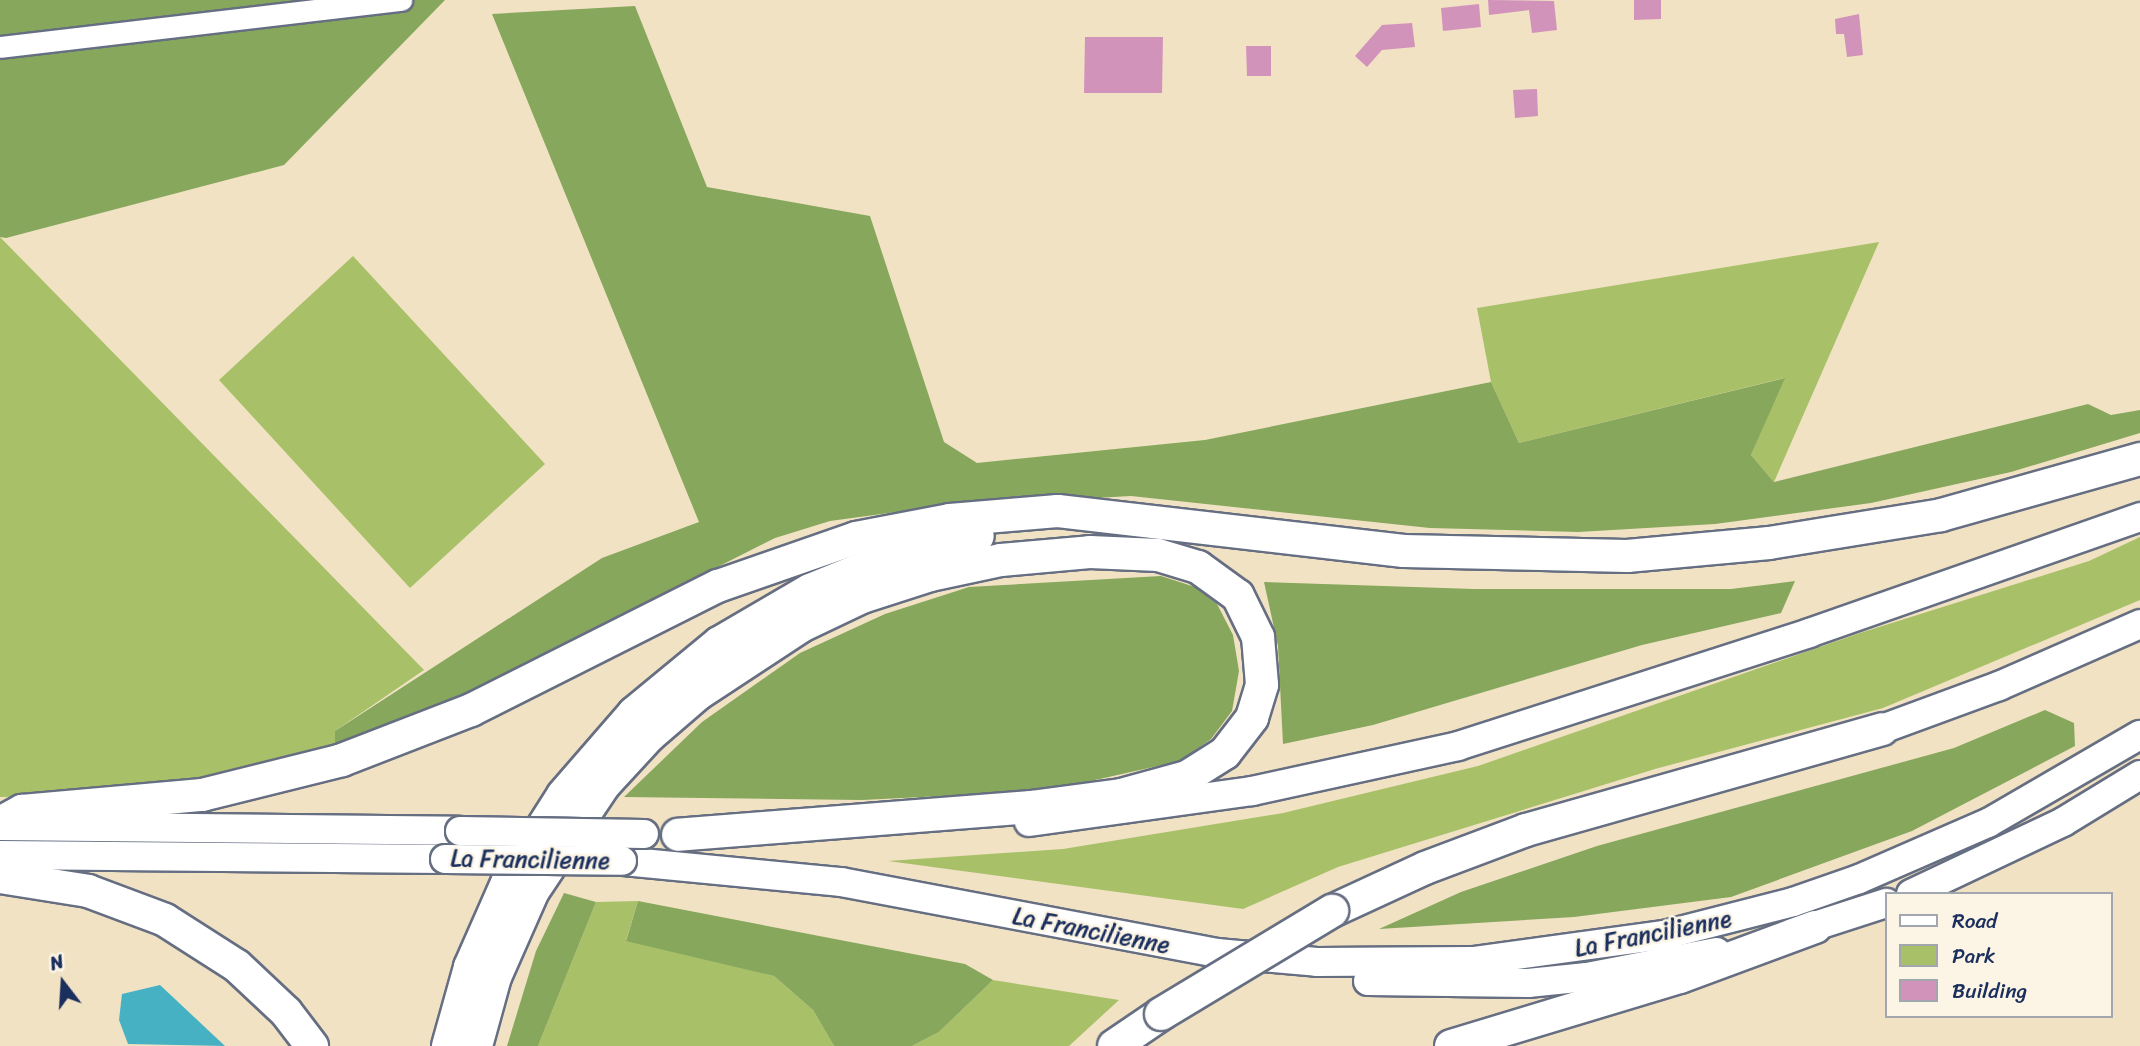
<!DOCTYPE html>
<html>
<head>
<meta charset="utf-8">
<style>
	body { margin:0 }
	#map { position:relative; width:2140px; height:1046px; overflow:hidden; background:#f1e2c4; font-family:Sriracha,sans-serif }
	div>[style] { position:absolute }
	.green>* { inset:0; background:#a8c168 }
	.forest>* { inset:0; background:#86a75c }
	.water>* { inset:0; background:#45b1c3 }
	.building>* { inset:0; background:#d293bb }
	.roads { filter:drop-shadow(2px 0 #666e82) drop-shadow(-2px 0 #666e82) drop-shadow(0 2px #666e82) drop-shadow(0 -2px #666e82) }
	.tertiary>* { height:21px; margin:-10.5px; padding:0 10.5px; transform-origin:10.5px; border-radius:10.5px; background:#fff }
	.trunk>* { height:28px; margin:-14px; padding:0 14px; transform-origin:14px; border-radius:14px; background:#fff }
	.motorway>* { height:32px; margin:-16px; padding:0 16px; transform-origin:16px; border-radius:16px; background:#fff }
	.bridges { filter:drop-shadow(2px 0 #666e82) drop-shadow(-2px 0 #666e82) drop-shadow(0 2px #666e82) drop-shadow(0 -2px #666e82) }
	.trunk-bridge>* { height:28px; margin:-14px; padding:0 14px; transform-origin:14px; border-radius:14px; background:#fff }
	.motorway-bridge>* { height:32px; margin:-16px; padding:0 16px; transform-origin:16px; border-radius:16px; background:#fff }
	span { translate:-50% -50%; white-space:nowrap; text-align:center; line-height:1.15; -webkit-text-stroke:5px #fcf5e5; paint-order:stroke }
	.street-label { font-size:24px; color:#1b2f5e }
	.legend { position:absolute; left:1885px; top:892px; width:228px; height:126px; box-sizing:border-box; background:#fcf5e5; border:2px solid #a2a6af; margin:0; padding:9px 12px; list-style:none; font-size:21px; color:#1b2f5e }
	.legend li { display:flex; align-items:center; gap:14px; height:35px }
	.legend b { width:35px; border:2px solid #a2a6af }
	.north { position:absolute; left:28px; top:948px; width:70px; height:70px; -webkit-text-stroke:5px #fcf5e5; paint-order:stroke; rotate:343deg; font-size:19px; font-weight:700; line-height:28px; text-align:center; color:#1b2f5e }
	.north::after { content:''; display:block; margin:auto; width:24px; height:32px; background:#1b2f5e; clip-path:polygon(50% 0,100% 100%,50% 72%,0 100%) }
</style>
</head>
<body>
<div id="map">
	<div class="green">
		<i style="clip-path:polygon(0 237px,424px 670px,335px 731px,335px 749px,188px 782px,64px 796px,0 797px)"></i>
		<i style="clip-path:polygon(1879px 242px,1774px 482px,1751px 455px,1784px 378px,1519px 443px,1491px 382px,1477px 308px)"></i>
		<i style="clip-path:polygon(353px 256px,545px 464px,410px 588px,219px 380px)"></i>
		<i style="clip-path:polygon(2140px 537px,2140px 600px,1883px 708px,1655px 769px,1338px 867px,1243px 909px,888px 861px,1063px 849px,1283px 813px,1478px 766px,1860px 633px,2089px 561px)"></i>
		<i style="clip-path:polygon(638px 901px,626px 940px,774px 976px,813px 1010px,834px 1046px,538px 1046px,596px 902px)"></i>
		<i style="clip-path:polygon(993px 980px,1119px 1000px,1069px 1046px,912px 1046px,939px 1032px)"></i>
	</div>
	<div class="forest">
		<i style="clip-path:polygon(0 0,445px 0,284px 165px,6px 238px,0 237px)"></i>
		<i style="clip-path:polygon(635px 6px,707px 187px,870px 216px,944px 442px,977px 463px,1205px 440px,1491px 382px,1519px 443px,1785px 378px,1751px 455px,1774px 482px,2088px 404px,2111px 415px,2140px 410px,2140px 433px,2011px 472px,1871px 503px,1715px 524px,1578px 532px,1430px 528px,1131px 496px,933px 507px,830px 521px,775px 538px,424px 715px,335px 749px,335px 731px,602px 558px,699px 522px,492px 14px)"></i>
		<i style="clip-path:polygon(1161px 576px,1195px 587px,1217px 604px,1233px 635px,1239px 671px,1232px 711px,1211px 739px,1180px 761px,1046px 791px,862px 800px,624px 797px,702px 722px,800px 653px,885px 614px,969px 587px)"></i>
		<i style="clip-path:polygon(1795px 581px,1781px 613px,1642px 645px,1373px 725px,1283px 744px,1278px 646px,1264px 582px,1474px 589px,1731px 589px)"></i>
		<i style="clip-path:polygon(2045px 710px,2074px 723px,2075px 746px,1912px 831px,1731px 897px,1574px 917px,1379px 929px,1461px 892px,1597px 846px,1954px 748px)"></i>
		<i style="clip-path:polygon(564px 893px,596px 902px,538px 1046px,507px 1046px,536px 951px)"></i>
		<i style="clip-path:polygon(638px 901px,965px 964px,993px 980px,939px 1032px,912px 1046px,834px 1046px,813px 1010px,774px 976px,626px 941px)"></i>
	</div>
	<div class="water">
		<i style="clip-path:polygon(160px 985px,225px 1046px,128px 1044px,119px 1020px,122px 994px)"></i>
	</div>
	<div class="building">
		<i style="clip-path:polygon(1488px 0,1554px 1px,1557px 30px,1532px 33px,1529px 10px,1489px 15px)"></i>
		<i style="clip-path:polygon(1634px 0,1661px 0,1661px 19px,1634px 20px)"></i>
		<i style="clip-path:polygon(1479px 4px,1481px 27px,1443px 31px,1441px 8px)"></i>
		<i style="clip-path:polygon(1859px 14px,1863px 55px,1847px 57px,1844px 34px,1836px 34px,1835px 19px)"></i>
		<i style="clip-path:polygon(1412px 23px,1415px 47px,1382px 50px,1367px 67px,1355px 56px,1382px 25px)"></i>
		<i style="clip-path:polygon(1085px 37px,1163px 37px,1162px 93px,1084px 93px)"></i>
		<i style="clip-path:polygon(1246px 46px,1271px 46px,1271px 76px,1247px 76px)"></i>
		<i style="clip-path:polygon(1537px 89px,1538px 116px,1515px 118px,1513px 90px)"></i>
	</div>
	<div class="roads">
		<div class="tertiary">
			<i style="left:0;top:47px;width:404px;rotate:-6.7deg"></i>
		</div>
		<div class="trunk">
			<i style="left:1882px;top:729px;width:125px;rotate:-20.2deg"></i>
			<i style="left:1999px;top:686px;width:154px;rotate:-23.7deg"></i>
			<i style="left:1029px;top:822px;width:225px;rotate:-7.9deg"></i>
			<i style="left:1252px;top:791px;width:211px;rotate:-12.3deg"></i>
			<i style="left:1458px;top:746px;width:369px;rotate:-17.8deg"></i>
			<i style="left:1809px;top:633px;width:351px;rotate:-19.3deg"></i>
			<i style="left:0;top:826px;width:460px;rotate:0.6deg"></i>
			<i style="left:0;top:855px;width:445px;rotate:0.5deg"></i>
			<i style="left:622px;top:861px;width:220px;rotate:5.5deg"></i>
			<i style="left:841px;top:882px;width:383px;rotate:10.7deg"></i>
			<i style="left:1217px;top:953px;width:100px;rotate:5.1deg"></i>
			<i style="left:1317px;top:962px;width:156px;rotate:-0.4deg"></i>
			<i style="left:1473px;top:961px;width:193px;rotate:-7.8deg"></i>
			<i style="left:1664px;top:935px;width:133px;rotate:-14.3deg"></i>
			<i style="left:1793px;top:902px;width:70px;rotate:-19.2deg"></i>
			<i style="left:1859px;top:879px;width:141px;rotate:-23.5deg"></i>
			<i style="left:1988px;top:823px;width:176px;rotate:-30.1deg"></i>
			<i style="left:1911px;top:894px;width:168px;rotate:-25.3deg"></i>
			<i style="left:2063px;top:822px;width:90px;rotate:-31.4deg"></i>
			<i style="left:1793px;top:933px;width:98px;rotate:-17.9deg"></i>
			<i style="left:1368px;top:981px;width:160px;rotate:0.7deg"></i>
			<i style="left:1528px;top:983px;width:59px;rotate:-5.8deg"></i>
			<i style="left:1587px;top:977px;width:132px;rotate:-10.9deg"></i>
		</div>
		<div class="motorway">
			<i style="left:0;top:823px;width:25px;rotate:-29deg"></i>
			<i style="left:22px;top:811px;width:181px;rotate:-5.1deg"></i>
			<i style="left:202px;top:795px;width:144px;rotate:-14deg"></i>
			<i style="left:342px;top:760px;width:138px;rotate:-21.2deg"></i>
			<i style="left:471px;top:710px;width:276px;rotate:-26.7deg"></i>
			<i style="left:718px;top:586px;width:146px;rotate:-19.2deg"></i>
			<i style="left:856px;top:538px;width:96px;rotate:-10.8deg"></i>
			<i style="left:950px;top:520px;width:108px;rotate:-4.8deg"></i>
			<i style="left:1058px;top:511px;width:348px;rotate:6.6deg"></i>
			<i style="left:1404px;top:551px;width:223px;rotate:1.3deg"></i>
			<i style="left:1627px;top:556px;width:143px;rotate:-5.2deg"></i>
			<i style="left:1769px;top:543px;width:174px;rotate:-9.2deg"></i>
			<i style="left:1941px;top:515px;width:207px;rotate:-15.7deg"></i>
			<i style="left:0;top:877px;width:89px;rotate:9deg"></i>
			<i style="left:88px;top:891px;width:82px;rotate:20.6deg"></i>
			<i style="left:165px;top:920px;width:85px;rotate:32.6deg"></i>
			<i style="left:237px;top:966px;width:67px;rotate:43.2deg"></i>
			<i style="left:286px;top:1012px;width:43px;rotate:52.6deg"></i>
			<i style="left:1332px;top:911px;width:102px;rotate:-24.8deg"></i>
			<i style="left:1425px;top:868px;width:108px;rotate:-20.6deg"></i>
			<i style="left:1526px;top:830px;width:370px;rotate:-15.8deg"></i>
			<i style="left:448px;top:1046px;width:82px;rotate:-74.4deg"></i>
			<i style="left:470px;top:967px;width:92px;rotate:-66.2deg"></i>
			<i style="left:507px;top:883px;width:104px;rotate:-57.5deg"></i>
			<i style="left:563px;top:795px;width:108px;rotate:-49.1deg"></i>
			<i style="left:634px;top:713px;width:110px;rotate:-39.5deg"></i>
			<i style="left:719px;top:643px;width:105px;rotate:-30.2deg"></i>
			<i style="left:810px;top:590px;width:74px;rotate:-22.1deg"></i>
			<i style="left:879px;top:562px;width:102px;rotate:-14.7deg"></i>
			<i style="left:476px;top:1046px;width:72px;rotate:-74.6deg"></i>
			<i style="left:495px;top:977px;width:94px;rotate:-66.2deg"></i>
			<i style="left:533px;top:891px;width:128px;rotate:-56.2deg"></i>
			<i style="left:604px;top:785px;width:67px;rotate:-47.4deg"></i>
			<i style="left:649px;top:736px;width:65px;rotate:-40.6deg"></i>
			<i style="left:698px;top:694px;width:123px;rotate:-33.4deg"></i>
			<i style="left:801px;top:626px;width:68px;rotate:-25.4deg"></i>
			<i style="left:862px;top:597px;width:71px;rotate:-17.9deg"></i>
			<i style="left:930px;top:575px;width:73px;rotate:-11.9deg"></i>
			<i style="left:1001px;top:560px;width:89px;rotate:-5.1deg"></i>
			<i style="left:1090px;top:552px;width:68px;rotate:2.5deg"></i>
			<i style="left:1158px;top:555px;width:42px;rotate:16.7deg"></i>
			<i style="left:1198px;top:567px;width:49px;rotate:35.9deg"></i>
			<i style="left:1238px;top:596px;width:46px;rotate:64deg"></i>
			<i style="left:1258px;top:637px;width:48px;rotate:85.2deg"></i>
			<i style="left:1262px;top:685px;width:34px;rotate:107deg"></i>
			<i style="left:1252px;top:718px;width:44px;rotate:127.6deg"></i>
			<i style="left:1225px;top:753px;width:45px;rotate:147.7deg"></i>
			<i style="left:1187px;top:777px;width:68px;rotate:164.7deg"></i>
			<i style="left:1121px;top:795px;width:91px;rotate:172.4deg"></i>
			<i style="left:1031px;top:807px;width:354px;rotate:175.5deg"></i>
			<i style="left:1114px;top:1046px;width:57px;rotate:-34.2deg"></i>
			<i style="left:1451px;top:1046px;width:239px;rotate:-16.8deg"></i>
			<i style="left:1680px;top:977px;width:144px;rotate:-20.3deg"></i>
		</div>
	</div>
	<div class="bridges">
		<div class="trunk-bridge">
			<i style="left:460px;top:831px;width:184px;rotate:0.9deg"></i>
			<i style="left:445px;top:859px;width:177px;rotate:0.6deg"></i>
		</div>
		<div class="motorway-bridge">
			<i style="left:1161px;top:1014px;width:200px;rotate:-31.1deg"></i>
		</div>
	</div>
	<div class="street-label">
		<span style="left:530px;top:860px;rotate:1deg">La Francilienne</span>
		<span style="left:1091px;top:931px;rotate:11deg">La Francilienne</span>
		<span style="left:1653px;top:934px;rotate:-11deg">La Francilienne</span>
	</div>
	<ul class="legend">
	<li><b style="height:9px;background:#fff"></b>Road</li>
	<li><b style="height:19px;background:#a8c168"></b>Park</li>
	<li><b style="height:19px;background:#d293bb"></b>Building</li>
	</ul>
	<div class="north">N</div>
</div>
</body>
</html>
